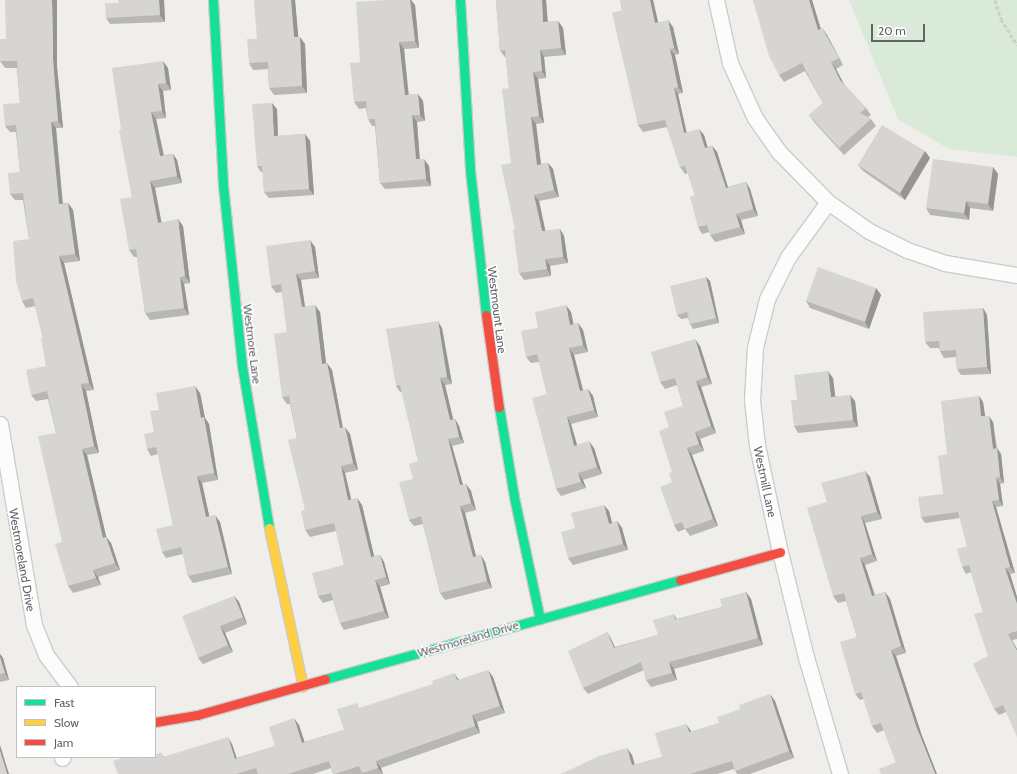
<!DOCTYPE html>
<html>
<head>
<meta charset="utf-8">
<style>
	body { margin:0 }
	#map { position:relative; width:1017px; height:774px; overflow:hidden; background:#efeeea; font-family:Cabin,sans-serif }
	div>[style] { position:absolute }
	.green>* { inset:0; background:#d9ead8 }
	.path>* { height:2.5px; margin-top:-1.25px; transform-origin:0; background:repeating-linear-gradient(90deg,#cbd0cd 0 4px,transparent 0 6px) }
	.roads { filter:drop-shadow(1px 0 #ccc) drop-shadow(-1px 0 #ccc) drop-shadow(0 1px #ccc) drop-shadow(0 -1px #ccc) }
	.street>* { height:15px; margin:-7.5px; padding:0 7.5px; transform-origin:7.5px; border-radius:7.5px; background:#fdfcfc }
	.fast>* { height:9px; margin:-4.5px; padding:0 4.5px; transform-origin:4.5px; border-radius:4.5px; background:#16e098 }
	.slow>* { height:9px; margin:-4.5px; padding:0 4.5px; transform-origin:4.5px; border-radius:4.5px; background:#ffcf43 }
	.jam>* { height:9px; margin:-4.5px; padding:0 4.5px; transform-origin:4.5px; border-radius:4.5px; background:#f24e42 }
	.wall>* { inset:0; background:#b8b7b5 }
	.shaded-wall>* { inset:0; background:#969594 }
	.building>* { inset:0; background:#d6d5d3 }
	span { translate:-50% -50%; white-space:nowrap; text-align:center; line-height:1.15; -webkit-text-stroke:3px #fff; paint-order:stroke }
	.street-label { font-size:12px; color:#606367 }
	.legend { position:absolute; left:16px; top:686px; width:140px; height:72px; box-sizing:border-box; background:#fff; border:1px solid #bfc1c2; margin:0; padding:5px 7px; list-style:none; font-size:12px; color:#606367 }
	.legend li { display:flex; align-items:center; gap:8px; height:20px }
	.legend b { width:20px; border:1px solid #bfc1c2 }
	.scale { position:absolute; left:871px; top:24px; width:54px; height:18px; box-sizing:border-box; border:2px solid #606367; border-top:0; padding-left:5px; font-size:12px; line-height:14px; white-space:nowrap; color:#606367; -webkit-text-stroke:3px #fff; paint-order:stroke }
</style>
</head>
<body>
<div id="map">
	<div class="green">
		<i style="clip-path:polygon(849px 0,1017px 0,1017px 157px,949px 149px,898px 119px)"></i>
	</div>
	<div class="path">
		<i style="left:995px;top:0;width:20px;rotate:72deg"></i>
		<i style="left:1001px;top:19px;width:31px;rotate:58deg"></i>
	</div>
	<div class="roads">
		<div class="street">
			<i style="left:716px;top:0;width:65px;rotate:77.5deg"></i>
			<i style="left:730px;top:63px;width:60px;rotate:65.6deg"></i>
			<i style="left:755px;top:118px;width:42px;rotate:54.8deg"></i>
			<i style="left:779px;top:152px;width:70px;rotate:45.6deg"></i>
			<i style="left:828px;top:202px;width:50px;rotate:35.3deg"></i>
			<i style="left:869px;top:231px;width:42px;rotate:26.6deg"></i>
			<i style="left:907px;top:250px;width:40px;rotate:18.9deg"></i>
			<i style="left:945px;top:263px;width:73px;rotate:9.5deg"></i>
			<i style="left:828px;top:202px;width:68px;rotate:126deg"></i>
			<i style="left:788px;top:257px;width:47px;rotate:116.6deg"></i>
			<i style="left:767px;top:299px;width:49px;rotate:104deg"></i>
			<i style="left:755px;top:347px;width:53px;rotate:93.2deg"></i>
			<i style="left:752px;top:400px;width:45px;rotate:83.7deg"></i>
			<i style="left:757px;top:445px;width:109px;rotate:77.9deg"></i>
			<i style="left:780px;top:552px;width:108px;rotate:76.1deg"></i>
			<i style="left:806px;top:657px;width:122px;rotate:73.8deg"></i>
			<i style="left:0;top:424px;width:204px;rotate:80.4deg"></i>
			<i style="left:34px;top:625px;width:32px;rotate:68deg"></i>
			<i style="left:46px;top:655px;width:40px;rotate:53deg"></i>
			<i style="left:62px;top:758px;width:1px;rotate:-45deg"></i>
		</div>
		<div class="fast">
			<i style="left:213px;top:0;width:185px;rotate:86.9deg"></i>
			<i style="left:223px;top:185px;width:182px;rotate:84deg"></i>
			<i style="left:242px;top:366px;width:164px;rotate:80.5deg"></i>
			<i style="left:460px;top:0;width:170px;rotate:86.6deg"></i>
			<i style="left:470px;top:170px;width:146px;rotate:83.7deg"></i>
			<i style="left:499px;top:407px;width:91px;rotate:80.5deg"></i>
			<i style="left:514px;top:497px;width:125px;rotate:78deg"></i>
			<i style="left:325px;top:679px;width:369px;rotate:-15.6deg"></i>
		</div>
		<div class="slow">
			<i style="left:269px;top:528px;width:162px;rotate:77.9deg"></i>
		</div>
		<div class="jam">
			<i style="left:486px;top:315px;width:93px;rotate:82deg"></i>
			<i style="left:680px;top:580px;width:104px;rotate:-15.6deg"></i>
			<i style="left:155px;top:722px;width:43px;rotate:-9.5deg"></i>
			<i style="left:197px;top:715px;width:133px;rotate:-15.7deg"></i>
		</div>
	</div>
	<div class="wall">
		<i style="clip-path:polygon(118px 0,164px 0,165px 22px,110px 24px,106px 18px,118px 3px)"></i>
		<i style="clip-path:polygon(295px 0,298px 37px,305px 44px,307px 93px,274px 95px,269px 88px,268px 69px,253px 70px,249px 63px,257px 39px)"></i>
		<i style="clip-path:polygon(387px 0,411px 0,415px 5px,419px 48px,404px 49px,409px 95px,418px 94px,423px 101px,425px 121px,417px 122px,420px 159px,429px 166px,431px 186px,385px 189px,380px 183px,375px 126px,372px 126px,368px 119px,366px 108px,359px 109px,354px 102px,360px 62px)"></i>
		<i style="clip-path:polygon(496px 0,546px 0,548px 22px,558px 21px,563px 28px,566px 55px,544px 57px,546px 78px,538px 79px,544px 123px,536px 124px,541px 164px,548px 163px,553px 169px,559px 197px,539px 201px,545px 231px,560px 229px,564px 236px,568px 263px,550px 266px,551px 276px,524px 280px,519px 273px,515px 229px,511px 163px,509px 88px,506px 58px,500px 51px)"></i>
		<i style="clip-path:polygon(620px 0,653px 0,658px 23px,673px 27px,679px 54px,675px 55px,683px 93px,678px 94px,687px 133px,704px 135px,707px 147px,712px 146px,717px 152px,728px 187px,746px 182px,750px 189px,758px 216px,741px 220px,745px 234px,715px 242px,710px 235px,709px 232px,702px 234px,698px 227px,695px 195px,688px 173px,685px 174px,680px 167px,667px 127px,643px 132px,638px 125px,622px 10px)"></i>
		<i style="clip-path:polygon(753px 0,812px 0,821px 29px,822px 28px,827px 35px,843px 65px,836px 69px,843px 83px,866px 108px,871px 115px,868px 117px,871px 119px,876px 126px,844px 155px,814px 122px,809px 115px,823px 103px,805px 71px,784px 82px,779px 75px)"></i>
		<i style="clip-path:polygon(6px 39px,57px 67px,63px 128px,56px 128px,63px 203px,68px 203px,73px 210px,80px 261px,64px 263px,94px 390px,86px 391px,99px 453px,87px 455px,106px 537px,111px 543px,120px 570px,98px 577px,101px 585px,73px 593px,68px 586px,62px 542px,56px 433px,48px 399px,36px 401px,31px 395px,46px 366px,43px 338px,35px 306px,26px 308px,22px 301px,29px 239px,23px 200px,15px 200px,10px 194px,20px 172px,16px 132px,10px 132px,5px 126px,20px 103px,17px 68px,5px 68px,0 61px)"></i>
		<i style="clip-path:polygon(168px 68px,171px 90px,163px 91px,166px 118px,156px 119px,164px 155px,173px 154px,177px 160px,182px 183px,155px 188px,161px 222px,183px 226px,190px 283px,184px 284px,189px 315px,150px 320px,145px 313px,137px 257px,134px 257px,129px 250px,132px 197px,121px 129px)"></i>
		<i style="clip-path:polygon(277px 109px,278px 136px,305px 134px,310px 141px,314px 195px,269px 198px,264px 192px,263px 172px,261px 172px,257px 166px)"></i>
		<i style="clip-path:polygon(925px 151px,930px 158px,905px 200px,863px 171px,858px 165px)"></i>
		<i style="clip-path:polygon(993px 167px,998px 174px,993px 211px,970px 208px,969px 220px,930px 215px,926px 208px)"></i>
		<i style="clip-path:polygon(315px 247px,319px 278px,301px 280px,305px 306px,320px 312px,326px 364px,327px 363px,332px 370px,343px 428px,350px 434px,358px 470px,345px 473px,351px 499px,362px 505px,374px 556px,380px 555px,384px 562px,390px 584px,380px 587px,389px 618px,344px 630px,340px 623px,333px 600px,323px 603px,318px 596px,344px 565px,336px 531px,310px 537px,305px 530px,305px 510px,297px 438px,290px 404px,287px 404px,282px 397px,287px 332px,282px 292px,276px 293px,271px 286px)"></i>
		<i style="clip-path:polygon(706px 277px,710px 281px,719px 323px,693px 329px,690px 324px,688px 318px,681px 319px,677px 315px)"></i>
		<i style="clip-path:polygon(876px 288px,881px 295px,869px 329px,810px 308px,806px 301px)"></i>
		<i style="clip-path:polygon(983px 308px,987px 315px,991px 374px,961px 375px,957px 369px,956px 357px,944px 358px,940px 351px,939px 348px,930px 348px,925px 342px)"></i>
		<i style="clip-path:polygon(571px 312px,573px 324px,578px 323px,583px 330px,588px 352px,574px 355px,583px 391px,588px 389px,593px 396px,598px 417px,571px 424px,577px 445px,594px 448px,602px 474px,583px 480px,586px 488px,561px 496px,556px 489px,547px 394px,539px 362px,531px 363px,526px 357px,538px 328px)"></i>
		<i style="clip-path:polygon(442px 328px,452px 384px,445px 385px,453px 419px,455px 419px,459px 426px,464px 443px,452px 446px,463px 485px,466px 484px,471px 491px,476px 510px,465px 513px,476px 556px,481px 555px,485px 562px,492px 588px,445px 600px,440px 593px,423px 524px,414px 526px,409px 520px,413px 479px,418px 461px,402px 392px,400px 392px,396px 386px)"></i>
		<i style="clip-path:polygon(700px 346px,712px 384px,701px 387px,716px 433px,700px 439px,704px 451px,692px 455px,718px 526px,690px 536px,685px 529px,678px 532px,674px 525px,672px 472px,669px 427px,683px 406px,677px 385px,665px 389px,660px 382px)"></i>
		<i style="clip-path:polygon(833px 378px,835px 396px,855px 401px,858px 427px,798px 433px,794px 426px,797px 400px)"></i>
		<i style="clip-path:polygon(200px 393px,205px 418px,209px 424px,218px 480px,202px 483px,209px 516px,220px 522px,232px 574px,193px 583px,188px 576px,183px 554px,166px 558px,162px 552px,173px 525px,158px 454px,151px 456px,147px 449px,154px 432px,159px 410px)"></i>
		<i style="clip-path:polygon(979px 396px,983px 402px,985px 416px,993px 422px,997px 448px,1001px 454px,1004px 483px,1000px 484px,1003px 506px,996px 507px,1015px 573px,1010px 574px,1017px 597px,1017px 639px,1012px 640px,1006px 712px,999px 715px,994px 709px,988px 656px,983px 612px,971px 572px,966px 574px,962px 567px,967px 546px,960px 518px,925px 523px,921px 517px,943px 494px,947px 454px)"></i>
		<i style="clip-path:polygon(870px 477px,882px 519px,865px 523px,877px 561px,865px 565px,875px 595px,885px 592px,890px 599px,906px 653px,896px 656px,921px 733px,896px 762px,884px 730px,877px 733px,872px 726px,864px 699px,860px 700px,855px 694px,857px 637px,846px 601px,838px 603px,833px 596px,827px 502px)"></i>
		<i style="clip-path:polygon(609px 511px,612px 523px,617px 521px,622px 528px,628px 550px,573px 565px,568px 558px,575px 528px)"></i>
		<i style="clip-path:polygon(746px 592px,751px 599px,763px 645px,674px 669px,677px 680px,651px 687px,646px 680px,644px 670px,588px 694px,583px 688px,607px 632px,611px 639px,615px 647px,658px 635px,674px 614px,677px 619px,722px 607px)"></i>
		<i style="clip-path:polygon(234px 596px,239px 602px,247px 624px,225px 633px,233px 652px,203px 664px,198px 658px)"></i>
		<i style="clip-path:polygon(0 654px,3px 658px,9px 680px,0 682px)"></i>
		<i style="clip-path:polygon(493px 677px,505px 713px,477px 722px,480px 733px,381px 768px,383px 774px,333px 774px,331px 768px,313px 774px,118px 774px,143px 759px,161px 753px,164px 757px,232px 744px,237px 758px,275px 746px,299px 725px,304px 742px,344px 730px,361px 708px,459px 680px)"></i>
		<i style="clip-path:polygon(775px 701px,794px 758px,750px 774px,737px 774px,734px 769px,717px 774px,561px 774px,632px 755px,634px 765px,662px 757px,691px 731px,691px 732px,719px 723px)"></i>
	</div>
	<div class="shaded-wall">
		<i style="clip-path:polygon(52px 0,57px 0,57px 67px,63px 128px,58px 121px,53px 60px)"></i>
		<i style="clip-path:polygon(159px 0,164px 0,165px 22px,160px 15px)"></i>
		<i style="clip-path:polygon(291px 0,295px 0,299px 44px,294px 37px)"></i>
		<i style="clip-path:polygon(410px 0,411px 0,415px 5px,419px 48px,415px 41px)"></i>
		<i style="clip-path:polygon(542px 0,546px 0,548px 29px,543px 22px)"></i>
		<i style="clip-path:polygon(650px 0,653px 0,660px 30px,655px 23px)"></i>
		<i style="clip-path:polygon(809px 0,812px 0,823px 37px,818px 30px)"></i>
		<i style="clip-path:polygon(668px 20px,673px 27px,679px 54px,674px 48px)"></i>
		<i style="clip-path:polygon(558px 21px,563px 28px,566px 55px,561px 48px)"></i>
		<i style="clip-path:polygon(822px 28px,827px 35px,843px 65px,839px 58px)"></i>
		<i style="clip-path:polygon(300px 37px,305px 44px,307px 93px,302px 86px)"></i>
		<i style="clip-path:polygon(399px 42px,404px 49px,409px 102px,405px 95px)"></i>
		<i style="clip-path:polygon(670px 49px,675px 55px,683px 93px,678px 87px)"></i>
		<i style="clip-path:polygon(540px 50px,544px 57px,546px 78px,542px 71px)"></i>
		<i style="clip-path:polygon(163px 61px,168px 68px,171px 90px,166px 83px)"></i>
		<i style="clip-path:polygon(831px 62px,836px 69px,845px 86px,840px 80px)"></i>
		<i style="clip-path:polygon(533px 72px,538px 79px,544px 123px,539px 116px)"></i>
		<i style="clip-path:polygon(158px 84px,163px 91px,166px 118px,162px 111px)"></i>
		<i style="clip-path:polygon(674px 88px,678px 94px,688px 140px,684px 133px)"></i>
		<i style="clip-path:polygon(418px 94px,423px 101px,425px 121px,420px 115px)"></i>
		<i style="clip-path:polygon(272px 103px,277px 109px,278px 143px,274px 136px)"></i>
		<i style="clip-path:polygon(151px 112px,156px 119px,165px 163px,160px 156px)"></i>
		<i style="clip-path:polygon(412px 115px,417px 122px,420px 166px,416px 159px)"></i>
		<i style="clip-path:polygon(531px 117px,536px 124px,542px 172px,537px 165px)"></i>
		<i style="clip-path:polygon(51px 122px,56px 128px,63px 211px,59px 204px)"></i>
		<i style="clip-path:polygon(699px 129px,704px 135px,710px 155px,705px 148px)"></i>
		<i style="clip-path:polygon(305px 134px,310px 141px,314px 195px,309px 189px)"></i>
		<i style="clip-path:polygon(712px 146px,717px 152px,730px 194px,726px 188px)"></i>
		<i style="clip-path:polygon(925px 151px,930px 158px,905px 200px,900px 193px)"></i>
		<i style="clip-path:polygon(173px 154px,177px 160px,182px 183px,177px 176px)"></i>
		<i style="clip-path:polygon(424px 159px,429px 166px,431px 186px,426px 179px)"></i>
		<i style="clip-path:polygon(548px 163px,553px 169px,559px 197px,554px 190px)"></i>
		<i style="clip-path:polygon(993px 167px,998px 174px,993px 211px,988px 204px)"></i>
		<i style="clip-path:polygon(150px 181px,155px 188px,163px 230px,158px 223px)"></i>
		<i style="clip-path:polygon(746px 182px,750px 189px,758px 216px,753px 209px)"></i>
		<i style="clip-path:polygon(534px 195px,539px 201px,547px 238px,542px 231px)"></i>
		<i style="clip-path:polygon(966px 201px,970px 208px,969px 220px,964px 213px)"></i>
		<i style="clip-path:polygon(68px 203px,73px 210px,80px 261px,75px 254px)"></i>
		<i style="clip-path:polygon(736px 214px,741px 220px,745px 234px,740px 227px)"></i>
		<i style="clip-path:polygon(178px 219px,183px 226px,190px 283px,185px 276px)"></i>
		<i style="clip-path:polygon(560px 229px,564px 236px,568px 263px,563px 257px)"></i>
		<i style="clip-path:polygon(310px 240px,315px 247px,319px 278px,315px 271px)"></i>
		<i style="clip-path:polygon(59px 256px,64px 263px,94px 390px,89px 383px)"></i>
		<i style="clip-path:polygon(545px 259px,550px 266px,551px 276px,547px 269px)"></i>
		<i style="clip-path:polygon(296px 274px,301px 280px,306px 314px,302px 307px)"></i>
		<i style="clip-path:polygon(180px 277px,184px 284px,189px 315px,184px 308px)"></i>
		<i style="clip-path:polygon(706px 277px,710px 281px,719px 323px,716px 318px)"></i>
		<i style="clip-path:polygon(876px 288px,881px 295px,869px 329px,865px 322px)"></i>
		<i style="clip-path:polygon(315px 305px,320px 312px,327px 371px,322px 364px)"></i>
		<i style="clip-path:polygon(566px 305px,571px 312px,575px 331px,570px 325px)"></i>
		<i style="clip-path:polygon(983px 308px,987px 315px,991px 374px,987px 367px)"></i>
		<i style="clip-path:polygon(438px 321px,442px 328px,452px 384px,447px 377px)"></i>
		<i style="clip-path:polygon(578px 323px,583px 330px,588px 352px,583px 345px)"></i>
		<i style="clip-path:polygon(695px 339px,700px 346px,712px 384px,707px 377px)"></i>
		<i style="clip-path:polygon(569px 348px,574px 355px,585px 398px,580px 391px)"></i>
		<i style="clip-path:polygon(327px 363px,332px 370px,344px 435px,340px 428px)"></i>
		<i style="clip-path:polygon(828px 371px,833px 378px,836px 403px,831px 397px)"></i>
		<i style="clip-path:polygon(440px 378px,445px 385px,455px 427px,450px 420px)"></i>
		<i style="clip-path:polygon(696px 381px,701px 387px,716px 433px,711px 426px)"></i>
		<i style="clip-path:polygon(81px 384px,86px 391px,99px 453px,94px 446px)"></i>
		<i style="clip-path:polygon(195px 386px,200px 393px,205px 418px,209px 424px,218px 480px,214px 473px,201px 418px)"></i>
		<i style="clip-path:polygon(588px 389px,593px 396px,598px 417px,594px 410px)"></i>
		<i style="clip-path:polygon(850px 395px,855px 401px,858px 427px,853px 420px)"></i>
		<i style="clip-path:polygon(979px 396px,983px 402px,986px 422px,981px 416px)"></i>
		<i style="clip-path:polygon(989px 416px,993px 422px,997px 455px,993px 449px)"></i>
		<i style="clip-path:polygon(567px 417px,571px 424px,579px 452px,574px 446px)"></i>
		<i style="clip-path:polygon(455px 419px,459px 426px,464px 443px,459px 437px)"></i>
		<i style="clip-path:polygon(345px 427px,350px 434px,358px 470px,353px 463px)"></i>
		<i style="clip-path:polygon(695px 432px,700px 439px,704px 451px,699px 444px)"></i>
		<i style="clip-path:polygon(448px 439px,452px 446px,465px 492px,460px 485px)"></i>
		<i style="clip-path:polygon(589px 441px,594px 448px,602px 474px,597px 467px)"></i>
		<i style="clip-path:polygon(687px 448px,692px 455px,718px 526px,713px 519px)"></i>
		<i style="clip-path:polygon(997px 448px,1001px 454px,1004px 483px,1000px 477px)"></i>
		<i style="clip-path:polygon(82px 449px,87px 455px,108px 544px,103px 538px)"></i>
		<i style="clip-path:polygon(341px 466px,345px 473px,353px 507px,348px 500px)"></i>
		<i style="clip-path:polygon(865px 471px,870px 477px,882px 519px,877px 512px)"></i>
		<i style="clip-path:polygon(578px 473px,583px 480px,586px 488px,581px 482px)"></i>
		<i style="clip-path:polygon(197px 476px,202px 483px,211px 524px,206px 517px)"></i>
		<i style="clip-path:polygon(996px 478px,1000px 484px,1003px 506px,999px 500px)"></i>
		<i style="clip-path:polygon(466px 484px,471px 491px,476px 510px,471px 503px)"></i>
		<i style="clip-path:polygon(357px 498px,362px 505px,376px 564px,371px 557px)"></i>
		<i style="clip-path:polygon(992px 501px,996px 507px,1015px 573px,1010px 567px)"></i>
		<i style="clip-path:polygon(604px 505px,609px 511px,614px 530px,609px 524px)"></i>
		<i style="clip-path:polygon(460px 506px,465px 513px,478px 564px,473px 557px)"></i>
		<i style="clip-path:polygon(215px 515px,220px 522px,232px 574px,228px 567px)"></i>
		<i style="clip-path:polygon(861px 516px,865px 523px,877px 561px,872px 554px)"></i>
		<i style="clip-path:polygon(617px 521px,622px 528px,628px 550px,623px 544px)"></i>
		<i style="clip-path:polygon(106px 537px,111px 543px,120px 570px,115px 563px)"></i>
		<i style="clip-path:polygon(380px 555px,384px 562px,390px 584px,386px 577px)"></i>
		<i style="clip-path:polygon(481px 555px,485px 562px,492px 588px,487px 581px)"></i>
		<i style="clip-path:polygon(860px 558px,865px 565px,877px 603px,872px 596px)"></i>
		<i style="clip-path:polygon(1005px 568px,1010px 574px,1017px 597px,1017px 604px)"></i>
		<i style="clip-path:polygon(93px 570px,98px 577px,101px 585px,96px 578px)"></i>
		<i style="clip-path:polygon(375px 580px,380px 587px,389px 618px,384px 611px)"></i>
		<i style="clip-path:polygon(746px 592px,751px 599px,763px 645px,758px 638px)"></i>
		<i style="clip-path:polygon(885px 592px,890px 599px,906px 653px,901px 646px)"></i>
		<i style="clip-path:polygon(234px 596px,239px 602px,247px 624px,243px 617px)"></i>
		<i style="clip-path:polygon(220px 626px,225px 633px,233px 652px,228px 645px)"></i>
		<i style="clip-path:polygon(607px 632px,611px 639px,618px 655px,614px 648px)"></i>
		<i style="clip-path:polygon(1008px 634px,1012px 640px,1017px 649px,1017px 651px)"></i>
		<i style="clip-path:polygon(891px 650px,896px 656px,921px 733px,937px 774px,935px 774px,916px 726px)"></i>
		<i style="clip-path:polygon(0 654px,3px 658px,9px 680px,5px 673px,0 658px)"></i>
		<i style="clip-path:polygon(669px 662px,674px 669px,677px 680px,672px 673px)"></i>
		<i style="clip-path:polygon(488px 670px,493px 677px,505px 713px,500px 706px)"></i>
		<i style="clip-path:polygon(454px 673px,459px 680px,457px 680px)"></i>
		<i style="clip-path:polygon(770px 694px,775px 701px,794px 758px,789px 751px)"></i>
		<i style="clip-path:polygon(472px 715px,477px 722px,480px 733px,475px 726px)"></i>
		<i style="clip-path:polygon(294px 718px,299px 725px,307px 749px,302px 743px)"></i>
		<i style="clip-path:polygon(686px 724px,691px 731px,693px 739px,689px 732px)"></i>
		<i style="clip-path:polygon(228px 737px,232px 744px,239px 766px,235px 759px)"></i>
		<i style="clip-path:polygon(0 745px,9px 774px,7px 774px,0 751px)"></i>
		<i style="clip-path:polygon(627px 748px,632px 755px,637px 772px,632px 765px)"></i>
		<i style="clip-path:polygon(376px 761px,381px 768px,383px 774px,378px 768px)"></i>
	</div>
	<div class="building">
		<i style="clip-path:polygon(5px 0,52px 0,53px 60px,58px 121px,51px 122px,59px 204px,68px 203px,75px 254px,59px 256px,89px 383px,81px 384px,94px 446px,82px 449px,103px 538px,106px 537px,115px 563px,93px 570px,96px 578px,68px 586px,55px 544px,62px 542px,38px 436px,56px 433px,47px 391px,31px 395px,26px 370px,46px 366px,41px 338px,43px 338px,33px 298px,22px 301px,16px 281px,13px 241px,29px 239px,23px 193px,10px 194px,8px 173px,20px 172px,16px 125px,5px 126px,3px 104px,20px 103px,17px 61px,0 61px,0 39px,6px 39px)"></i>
		<i style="clip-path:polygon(118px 0,159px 0,160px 15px,106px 18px,105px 3px,118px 3px)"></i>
		<i style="clip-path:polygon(254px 0,291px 0,294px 37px,300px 37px,302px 86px,269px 88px,268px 62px,249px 63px,247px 39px,257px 39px)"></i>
		<i style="clip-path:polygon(387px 0,410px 0,415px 41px,399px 42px,405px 95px,418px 94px,420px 115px,412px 115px,416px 159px,424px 159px,426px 179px,380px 183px,375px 119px,368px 119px,366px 101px,354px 102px,350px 63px,360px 62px,356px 2px)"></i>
		<i style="clip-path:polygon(496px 0,542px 0,543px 22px,558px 21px,561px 48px,540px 50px,542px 71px,533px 72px,539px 116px,531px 117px,537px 165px,548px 163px,554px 190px,534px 195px,542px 231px,560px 229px,563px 257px,545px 259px,547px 269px,519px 273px,513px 229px,515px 229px,501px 165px,511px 163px,502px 89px,509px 88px,505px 50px,500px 51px)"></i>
		<i style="clip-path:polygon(620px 0,650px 0,655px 23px,668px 20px,674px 48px,670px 49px,678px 87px,674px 88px,684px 133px,699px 129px,705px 148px,712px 146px,726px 188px,746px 182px,753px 209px,736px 214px,740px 227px,710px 235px,707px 225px,698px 227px,690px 197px,695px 195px,685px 166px,680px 167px,665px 120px,638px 125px,612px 13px,622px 10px)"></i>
		<i style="clip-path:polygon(753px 0,809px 0,818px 30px,822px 28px,839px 58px,831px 62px,840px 80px,866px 108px,860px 113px,871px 119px,839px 148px,809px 115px,823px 103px,802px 63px,779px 75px,769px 56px)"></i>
		<i style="clip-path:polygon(163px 61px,166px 83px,158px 84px,162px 111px,151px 112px,160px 156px,173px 154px,177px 176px,150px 181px,158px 223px,178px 219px,185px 276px,180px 277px,184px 308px,145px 313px,136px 249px,129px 250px,120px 199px,132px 197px,119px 130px,121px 129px,112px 68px)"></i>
		<i style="clip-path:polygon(272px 103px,274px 136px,305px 134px,309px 189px,264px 192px,262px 166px,257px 166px,252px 104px)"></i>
		<i style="clip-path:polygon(882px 125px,925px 151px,900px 193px,858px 165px)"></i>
		<i style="clip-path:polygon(933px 159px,993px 167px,988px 204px,966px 201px,964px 213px,926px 208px)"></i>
		<i style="clip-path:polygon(310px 240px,315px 271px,296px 274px,302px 307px,315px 305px,322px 364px,327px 363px,340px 428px,345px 427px,353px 463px,341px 466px,348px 500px,357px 498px,371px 557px,380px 555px,386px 577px,375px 580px,384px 611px,340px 623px,331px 593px,318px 596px,312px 573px,344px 565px,334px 523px,305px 530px,301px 511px,305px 510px,288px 440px,297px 438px,289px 396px,282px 397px,274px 334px,287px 332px,281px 284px,271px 286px,266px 246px)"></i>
		<i style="clip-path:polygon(818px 267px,876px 288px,865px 322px,806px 301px)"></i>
		<i style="clip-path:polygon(706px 277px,716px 318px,690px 324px,687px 312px,677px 315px,670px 286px)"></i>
		<i style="clip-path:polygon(566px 305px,570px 325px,578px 323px,583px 345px,569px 348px,580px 391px,588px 389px,594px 410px,567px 417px,574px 446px,589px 441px,597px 467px,578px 473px,581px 482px,556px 489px,532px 398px,547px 394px,537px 354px,526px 357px,521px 331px,538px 328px,535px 312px)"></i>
		<i style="clip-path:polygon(983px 308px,987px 367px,957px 369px,956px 350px,940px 351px,939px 341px,925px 342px,923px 312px)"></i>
		<i style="clip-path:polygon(438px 321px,447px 377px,440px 378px,450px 420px,455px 419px,459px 437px,448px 439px,460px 485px,466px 484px,471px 503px,460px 506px,473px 557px,481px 555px,487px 581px,440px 593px,421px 516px,409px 520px,399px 482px,413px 479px,409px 464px,418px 461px,400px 385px,396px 386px,386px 329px)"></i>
		<i style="clip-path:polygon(695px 339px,707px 377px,696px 381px,711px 426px,695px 432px,699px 444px,687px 448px,713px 519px,685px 529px,682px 522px,674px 525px,660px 487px,672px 482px,669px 473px,672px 472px,659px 431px,669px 427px,664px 412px,683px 406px,675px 378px,660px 382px,651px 352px)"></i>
		<i style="clip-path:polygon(828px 371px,831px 397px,850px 395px,853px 420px,794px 426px,791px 400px,797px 400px,794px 375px)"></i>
		<i style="clip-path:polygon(195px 386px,201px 418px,204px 417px,214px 473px,197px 476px,206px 517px,215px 515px,228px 567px,188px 576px,181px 547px,162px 552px,156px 529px,173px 525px,156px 447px,147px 449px,144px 434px,154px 432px,150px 411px,159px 410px,156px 393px)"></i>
		<i style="clip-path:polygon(979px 396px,981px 416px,989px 416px,993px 449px,997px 448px,1000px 477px,996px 478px,999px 500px,992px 501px,1010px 567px,1005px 568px,1017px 604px,1017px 631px,1008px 634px,1017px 651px,1017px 737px,1003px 705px,994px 709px,973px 664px,988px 656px,974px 614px,983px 612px,969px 565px,962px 567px,957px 549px,967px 546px,958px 512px,921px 517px,918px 497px,943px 494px,938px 456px,947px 454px,941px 401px)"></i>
		<i style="clip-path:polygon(865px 471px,877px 512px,861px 516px,872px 554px,860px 558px,872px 596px,885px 592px,901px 646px,891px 650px,916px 726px,935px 774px,881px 774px,879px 769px,896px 762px,881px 723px,872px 726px,861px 692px,855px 694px,840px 642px,857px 637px,844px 593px,833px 596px,807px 508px,827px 502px,821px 483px)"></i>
		<i style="clip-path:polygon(604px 505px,609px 524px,617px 521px,623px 544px,568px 558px,561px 532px,575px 528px,571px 513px)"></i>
		<i style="clip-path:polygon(746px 592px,758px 638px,669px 662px,672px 673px,646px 680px,641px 662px,583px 688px,568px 651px,607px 632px,614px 648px,658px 635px,653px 620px,674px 614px,675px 620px,722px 607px,720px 599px)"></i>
		<i style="clip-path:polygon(234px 596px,243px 617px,220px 626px,228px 645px,198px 658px,182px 616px)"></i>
		<i style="clip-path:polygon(0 657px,5px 673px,0 674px)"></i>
		<i style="clip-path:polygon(488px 670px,500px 706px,472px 715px,475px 726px,376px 761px,378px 768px,362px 773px,359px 766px,335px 774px,333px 774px,329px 761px,288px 774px,258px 774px,256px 768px,236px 774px,118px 774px,113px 761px,125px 757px,140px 757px,140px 759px,148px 757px,155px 757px,155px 755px,161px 753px,163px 757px,228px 737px,235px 759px,275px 746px,269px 727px,294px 718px,302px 743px,344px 730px,337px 709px,358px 703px,359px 708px,433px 684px,432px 681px,454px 673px,457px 680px)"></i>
		<i style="clip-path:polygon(770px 694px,789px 751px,735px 771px,732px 761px,690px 774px,561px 774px,599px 756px,627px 748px,632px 765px,662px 757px,655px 733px,686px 724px,689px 732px,719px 723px,717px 717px,740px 709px,739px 705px)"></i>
		<i style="clip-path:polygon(0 751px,7px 774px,0 774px)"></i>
	</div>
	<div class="street-label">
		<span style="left:497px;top:310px;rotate:83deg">Westmount Lane</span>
		<span style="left:252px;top:344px;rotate:83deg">Westmore Lane</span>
		<span style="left:765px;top:482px;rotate:78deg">Westmill Lane</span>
		<span style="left:22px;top:560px;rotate:80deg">Westmoreland Drive</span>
		<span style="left:468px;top:639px;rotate:-16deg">Westmoreland Drive</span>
	</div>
	<ul class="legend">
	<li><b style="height:5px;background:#16e098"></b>Fast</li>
	<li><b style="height:5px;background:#ffcf43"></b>Slow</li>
	<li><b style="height:5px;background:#f24e42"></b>Jam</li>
	</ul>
	<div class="scale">20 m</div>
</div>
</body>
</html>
